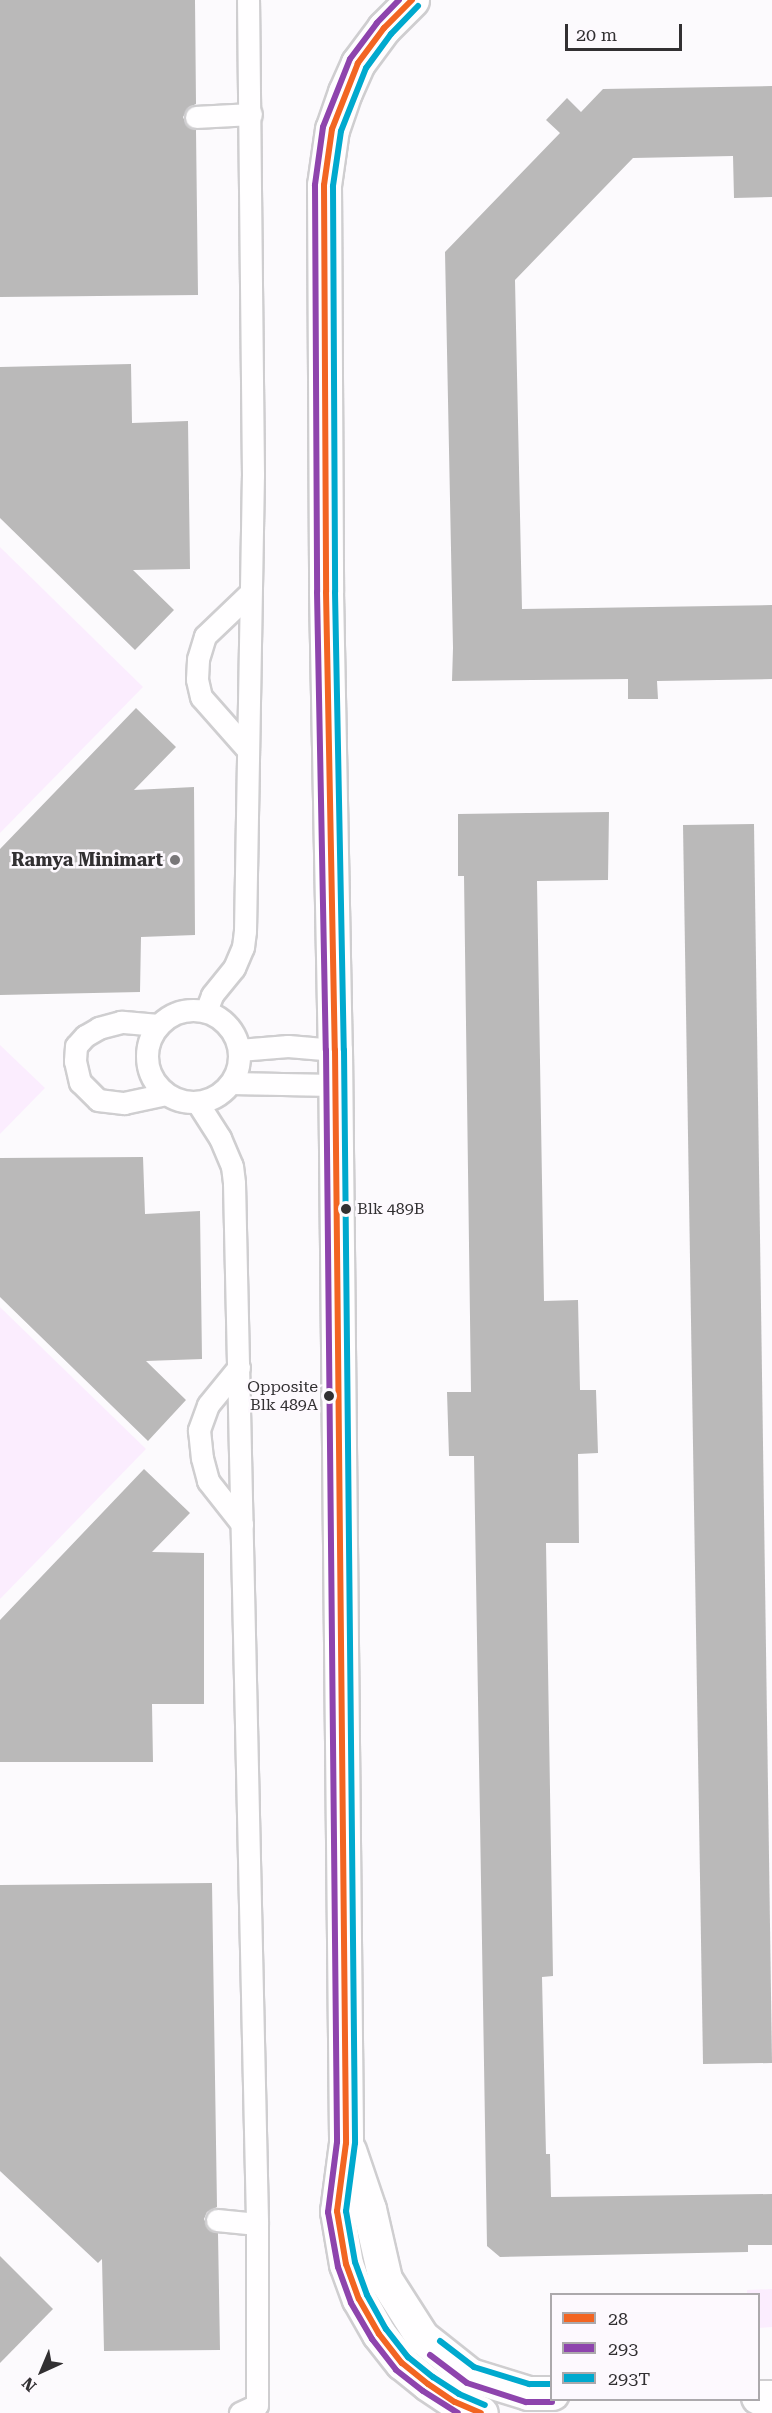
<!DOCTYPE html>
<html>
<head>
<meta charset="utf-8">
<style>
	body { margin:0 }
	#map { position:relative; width:772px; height:2413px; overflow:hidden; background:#fcfafd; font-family:"Roboto Serif",serif }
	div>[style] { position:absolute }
	.green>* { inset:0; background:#fbedfe }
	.building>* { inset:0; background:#bab9b9 }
	.roads { filter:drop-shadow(2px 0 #cfced0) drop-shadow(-2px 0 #cfced0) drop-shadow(0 2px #cfced0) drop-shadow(0 -2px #cfced0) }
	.lane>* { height:21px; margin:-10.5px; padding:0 10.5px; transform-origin:10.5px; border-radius:10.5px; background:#fffeff }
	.lane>.ring { margin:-10.5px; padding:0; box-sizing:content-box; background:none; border:21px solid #fffeff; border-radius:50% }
	.street>* { height:33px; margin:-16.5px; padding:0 16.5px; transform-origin:16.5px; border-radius:16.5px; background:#fffeff }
	.bus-1>* { height:6px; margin:-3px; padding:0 3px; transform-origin:3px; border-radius:3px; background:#f26522 }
	.bus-2>* { height:6px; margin:-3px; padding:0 3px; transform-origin:3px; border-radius:3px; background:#8e44ad }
	.bus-3>* { height:6px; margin:-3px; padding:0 3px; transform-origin:3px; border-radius:3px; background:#00a9ce }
	.dots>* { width:16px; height:16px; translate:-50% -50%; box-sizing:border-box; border:3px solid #fdf9fe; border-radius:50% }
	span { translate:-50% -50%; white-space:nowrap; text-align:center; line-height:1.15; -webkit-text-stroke:5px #fdf9fe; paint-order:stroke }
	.bus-label { font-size:16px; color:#323032 }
	.left { translate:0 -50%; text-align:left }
	.right { translate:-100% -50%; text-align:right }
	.poi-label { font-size:18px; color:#323032; font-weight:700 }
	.legend { position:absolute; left:550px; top:2293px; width:210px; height:108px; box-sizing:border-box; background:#fdf9fe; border:2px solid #aca9ac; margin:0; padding:8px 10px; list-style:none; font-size:18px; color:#323032 }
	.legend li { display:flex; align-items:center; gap:12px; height:30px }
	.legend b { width:30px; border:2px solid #aca9ac }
	.north { position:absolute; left:12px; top:2341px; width:60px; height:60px; -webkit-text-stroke:4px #fdf9fe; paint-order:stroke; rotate:224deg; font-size:16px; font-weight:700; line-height:24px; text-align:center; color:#323032 }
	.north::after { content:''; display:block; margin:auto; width:21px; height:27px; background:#323032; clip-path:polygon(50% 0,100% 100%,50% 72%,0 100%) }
	.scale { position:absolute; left:565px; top:24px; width:117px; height:27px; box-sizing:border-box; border:3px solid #323032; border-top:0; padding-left:8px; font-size:18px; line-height:21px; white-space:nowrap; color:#323032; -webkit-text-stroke:4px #fdf9fe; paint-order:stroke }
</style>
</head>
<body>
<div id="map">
	<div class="green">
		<i style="clip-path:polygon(0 547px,143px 687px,0 833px)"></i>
		<i style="clip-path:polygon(0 1045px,45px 1088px,0 1134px)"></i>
		<i style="clip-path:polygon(0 1307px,146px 1449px,0 1599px)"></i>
		<i style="clip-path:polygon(772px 2289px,772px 2327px,759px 2328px,758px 2294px,747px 2294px,747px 2290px)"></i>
	</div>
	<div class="building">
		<i style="clip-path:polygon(0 0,195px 0,196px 104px,189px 107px,183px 117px,186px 124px,196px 130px,198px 295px,0 297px)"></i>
		<i style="clip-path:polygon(772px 86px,772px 197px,734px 198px,733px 156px,633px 158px,515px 280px,522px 609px,772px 605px,772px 679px,657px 681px,658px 699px,628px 699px,628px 679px,452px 681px,453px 648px,445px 252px,560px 133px,546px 120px,567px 98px,581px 112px,603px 89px)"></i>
		<i style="clip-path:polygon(131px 364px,132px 423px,188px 421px,190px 569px,133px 570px,174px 610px,135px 650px,0 518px,0 367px)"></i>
		<i style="clip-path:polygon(136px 708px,176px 747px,134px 790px,194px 787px,195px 935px,141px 937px,140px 992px,0 995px,0 849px)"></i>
		<i style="clip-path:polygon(609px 812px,608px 880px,537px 881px,544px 1301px,578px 1300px,580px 1390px,596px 1390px,598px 1453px,578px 1454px,579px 1543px,546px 1543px,553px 1976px,542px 1977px,546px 2154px,550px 2154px,551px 2197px,772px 2194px,772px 2245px,748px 2245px,748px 2252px,500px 2257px,487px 2246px,474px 1456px,449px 1456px,447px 1392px,471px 1392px,464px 876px,458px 876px,458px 814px)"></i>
		<i style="clip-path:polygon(754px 824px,772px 2063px,703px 2064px,683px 825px)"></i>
		<i style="clip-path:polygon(143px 1157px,145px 1214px,200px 1211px,202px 1359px,146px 1361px,186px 1400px,148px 1441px,0 1297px,0 1158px)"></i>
		<i style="clip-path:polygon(144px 1469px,190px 1513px,152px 1552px,204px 1553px,204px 1704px,152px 1704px,153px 1762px,0 1762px,0 1620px)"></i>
		<i style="clip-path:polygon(212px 1883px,217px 2207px,207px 2212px,204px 2219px,209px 2230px,218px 2233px,220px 2350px,104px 2351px,102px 2259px,98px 2263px,0 2171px,0 1885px)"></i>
		<i style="clip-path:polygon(0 2256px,53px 2309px,0 2363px)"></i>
	</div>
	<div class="roads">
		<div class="lane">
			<i style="left:196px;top:117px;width:55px;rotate:-3.1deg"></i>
			<i style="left:247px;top:749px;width:69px;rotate:-131.5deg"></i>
			<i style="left:201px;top:697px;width:18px;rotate:-103deg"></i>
			<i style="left:197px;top:679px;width:20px;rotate:-87deg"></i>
			<i style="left:198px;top:659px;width:24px;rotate:-73deg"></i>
			<i style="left:205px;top:636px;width:61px;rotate:-43.7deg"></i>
			<i class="ring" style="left:147px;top:1010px;width:71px;height:71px"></i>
			<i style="left:206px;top:1011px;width:17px;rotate:-69deg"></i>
			<i style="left:212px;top:995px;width:35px;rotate:-51deg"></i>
			<i style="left:234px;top:968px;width:23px;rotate:-67deg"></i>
			<i style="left:243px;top:947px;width:16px;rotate:-83deg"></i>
			<i style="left:245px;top:931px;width:456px;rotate:-89deg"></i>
			<i style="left:253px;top:475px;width:475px;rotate:-90.6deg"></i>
			<i style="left:158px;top:1025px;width:37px;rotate:-175deg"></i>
			<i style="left:121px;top:1022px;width:23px;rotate:165deg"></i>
			<i style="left:99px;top:1028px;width:16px;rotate:150deg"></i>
			<i style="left:85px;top:1036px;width:13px;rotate:132deg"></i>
			<i style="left:76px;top:1046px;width:15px;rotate:94deg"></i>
			<i style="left:75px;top:1061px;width:22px;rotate:77deg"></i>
			<i style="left:80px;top:1082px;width:25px;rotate:45deg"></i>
			<i style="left:98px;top:1100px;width:26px;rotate:7deg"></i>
			<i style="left:124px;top:1103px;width:43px;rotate:-12.1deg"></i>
			<i style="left:239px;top:1050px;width:49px;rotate:-4.7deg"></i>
			<i style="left:288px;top:1046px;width:47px;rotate:4.9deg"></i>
			<i style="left:231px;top:1083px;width:102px;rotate:1.1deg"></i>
			<i style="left:197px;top:1102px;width:43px;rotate:57.4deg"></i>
			<i style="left:220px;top:1138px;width:30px;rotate:67deg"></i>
			<i style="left:232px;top:1166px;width:17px;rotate:83deg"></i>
			<i style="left:234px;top:1183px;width:1041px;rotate:88.73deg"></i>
			<i style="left:257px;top:2224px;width:181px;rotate:90deg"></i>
			<i style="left:257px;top:2405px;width:19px;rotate:155deg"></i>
			<i style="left:239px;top:1367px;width:49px;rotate:129.2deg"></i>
			<i style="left:208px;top:1405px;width:27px;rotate:110deg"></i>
			<i style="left:199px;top:1430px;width:28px;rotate:84deg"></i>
			<i style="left:202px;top:1458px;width:24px;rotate:75deg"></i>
			<i style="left:208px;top:1481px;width:55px;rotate:51.7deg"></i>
			<i style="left:217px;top:2220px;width:40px;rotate:5.7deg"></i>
		</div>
		<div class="street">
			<i style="left:412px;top:0;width:40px;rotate:135deg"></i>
			<i style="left:384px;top:28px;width:44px;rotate:126.6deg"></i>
			<i style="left:358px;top:63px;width:32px;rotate:114deg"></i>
			<i style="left:345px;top:92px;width:39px;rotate:109deg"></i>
			<i style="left:332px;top:129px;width:57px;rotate:98.1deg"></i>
			<i style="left:324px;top:185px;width:407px;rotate:89.7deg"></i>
			<i style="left:326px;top:592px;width:458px;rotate:88.9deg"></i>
			<i style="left:335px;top:1050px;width:1093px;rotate:89.42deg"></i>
			<i style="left:346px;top:2143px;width:69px;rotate:97.5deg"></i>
			<i style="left:337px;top:2211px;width:54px;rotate:80.4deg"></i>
			<i style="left:346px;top:2264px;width:37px;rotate:70deg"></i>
			<i style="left:359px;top:2299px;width:40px;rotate:60.3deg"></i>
			<i style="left:379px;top:2334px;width:37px;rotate:52deg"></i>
			<i style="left:402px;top:2363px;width:33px;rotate:39deg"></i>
			<i style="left:428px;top:2384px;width:32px;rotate:34deg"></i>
			<i style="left:455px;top:2402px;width:28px;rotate:23deg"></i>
			<i style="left:349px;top:2150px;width:62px;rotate:71.3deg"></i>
			<i style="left:369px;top:2209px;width:72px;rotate:77.1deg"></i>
			<i style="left:385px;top:2279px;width:69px;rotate:57.5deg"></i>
			<i style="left:422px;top:2337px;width:61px;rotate:38.4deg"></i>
			<i style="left:470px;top:2375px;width:61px;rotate:17.2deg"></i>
			<i style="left:528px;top:2393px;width:24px"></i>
			<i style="left:758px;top:2397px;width:14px"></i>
		</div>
	</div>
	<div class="bus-1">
		<i style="left:412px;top:0;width:40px;rotate:135deg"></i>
		<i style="left:384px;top:28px;width:44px;rotate:126.6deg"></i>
		<i style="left:358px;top:63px;width:71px;rotate:111.5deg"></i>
		<i style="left:332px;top:129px;width:57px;rotate:98.1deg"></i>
		<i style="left:324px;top:185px;width:407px;rotate:89.7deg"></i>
		<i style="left:326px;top:592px;width:458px;rotate:88.9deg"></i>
		<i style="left:335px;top:1050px;width:1093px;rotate:89.42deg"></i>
		<i style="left:346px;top:2143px;width:69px;rotate:97.5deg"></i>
		<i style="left:337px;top:2211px;width:54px;rotate:80.4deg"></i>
		<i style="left:346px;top:2264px;width:37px;rotate:70deg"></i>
		<i style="left:359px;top:2299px;width:40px;rotate:60.3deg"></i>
		<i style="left:379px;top:2334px;width:37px;rotate:52deg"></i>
		<i style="left:402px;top:2363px;width:33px;rotate:39deg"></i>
		<i style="left:428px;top:2384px;width:32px;rotate:34deg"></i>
		<i style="left:455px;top:2402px;width:28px;rotate:23deg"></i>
	</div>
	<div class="bus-2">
		<i style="left:399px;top:0;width:32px;rotate:134deg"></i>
		<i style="left:377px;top:23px;width:45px;rotate:126.9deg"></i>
		<i style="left:350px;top:59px;width:73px;rotate:111.7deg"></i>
		<i style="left:323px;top:127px;width:59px;rotate:97.9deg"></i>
		<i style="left:315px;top:185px;width:407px;rotate:89.7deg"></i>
		<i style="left:317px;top:592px;width:458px;rotate:88.9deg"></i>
		<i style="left:326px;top:1050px;width:1092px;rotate:89.42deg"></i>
		<i style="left:337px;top:2142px;width:71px;rotate:97.3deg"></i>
		<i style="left:328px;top:2212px;width:56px;rotate:79.7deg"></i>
		<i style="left:338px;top:2267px;width:38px;rotate:70deg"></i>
		<i style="left:351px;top:2303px;width:42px;rotate:59.7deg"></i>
		<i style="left:372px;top:2339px;width:39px;rotate:52deg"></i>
		<i style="left:396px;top:2370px;width:34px;rotate:38deg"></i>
		<i style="left:423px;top:2391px;width:41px;rotate:32.2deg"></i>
		<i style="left:430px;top:2355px;width:46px;rotate:37.1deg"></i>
		<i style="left:467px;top:2383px;width:62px;rotate:17.9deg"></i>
		<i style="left:526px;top:2402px;width:26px"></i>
	</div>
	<div class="bus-3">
		<i style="left:418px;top:6px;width:39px;rotate:134deg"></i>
		<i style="left:391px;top:34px;width:42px;rotate:126.3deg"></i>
		<i style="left:366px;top:68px;width:68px;rotate:111.6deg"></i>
		<i style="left:341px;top:131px;width:56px;rotate:98.3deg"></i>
		<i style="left:333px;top:186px;width:406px;rotate:89.7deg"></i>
		<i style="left:335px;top:592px;width:458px;rotate:88.9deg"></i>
		<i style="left:344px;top:1050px;width:1093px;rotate:89.42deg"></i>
		<i style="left:355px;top:2143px;width:69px;rotate:97.5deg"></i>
		<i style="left:346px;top:2211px;width:52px;rotate:80deg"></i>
		<i style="left:355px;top:2262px;width:35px;rotate:70deg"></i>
		<i style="left:367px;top:2295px;width:39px;rotate:61deg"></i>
		<i style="left:386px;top:2329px;width:36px;rotate:52deg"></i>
		<i style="left:408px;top:2357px;width:32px;rotate:39deg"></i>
		<i style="left:433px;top:2377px;width:31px;rotate:33deg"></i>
		<i style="left:459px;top:2394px;width:28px;rotate:23deg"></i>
		<i style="left:440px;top:2341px;width:43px;rotate:37.4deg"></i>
		<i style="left:474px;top:2367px;width:58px;rotate:17.2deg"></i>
		<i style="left:529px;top:2384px;width:23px"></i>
	</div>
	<div class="dots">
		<i style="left:175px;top:860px;background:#797779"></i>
		<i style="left:346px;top:1209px;background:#323032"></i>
		<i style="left:329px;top:1396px;background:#323032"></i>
	</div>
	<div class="bus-label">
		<span class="left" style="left:357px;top:1209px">Blk 489B</span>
		<span class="right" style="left:318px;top:1396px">Opposite<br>Blk 489A</span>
	</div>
	<div class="poi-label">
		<span class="right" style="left:163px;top:860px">Ramya Minimart</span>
	</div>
	<ul class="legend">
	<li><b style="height:8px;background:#f26522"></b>28</li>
	<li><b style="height:8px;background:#8e44ad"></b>293</li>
	<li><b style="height:8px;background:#00a9ce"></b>293T</li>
	</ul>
	<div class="north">N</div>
	<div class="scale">20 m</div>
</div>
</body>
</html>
